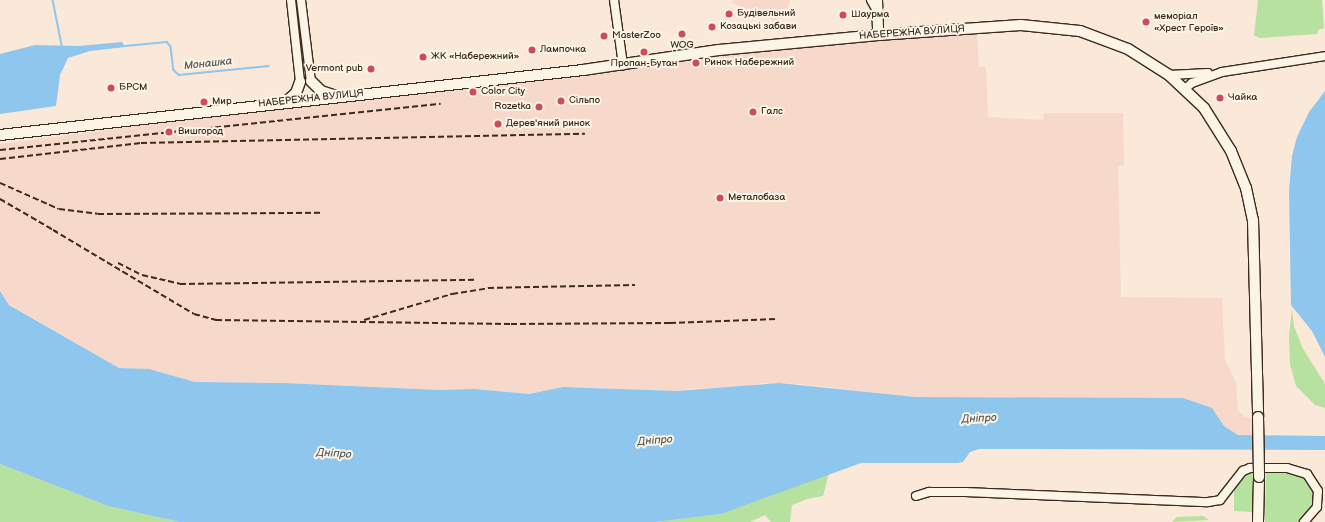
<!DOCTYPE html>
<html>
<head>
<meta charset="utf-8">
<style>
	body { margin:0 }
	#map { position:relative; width:1325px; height:522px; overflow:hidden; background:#fae8d9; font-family:"Balsamiq Sans",sans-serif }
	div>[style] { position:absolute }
	.built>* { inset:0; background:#f7d9cb }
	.green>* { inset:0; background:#b6e19e }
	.water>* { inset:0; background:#8fc6ee }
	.stream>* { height:1.5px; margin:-0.75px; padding:0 0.75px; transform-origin:0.75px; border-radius:0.75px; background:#8fc6ee }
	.roads { filter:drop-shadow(1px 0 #3b2a1e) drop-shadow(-1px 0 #3b2a1e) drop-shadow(0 1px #3b2a1e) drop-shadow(0 -1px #3b2a1e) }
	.minor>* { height:8px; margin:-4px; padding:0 4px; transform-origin:4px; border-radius:4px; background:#fcf5e5 }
	.major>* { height:10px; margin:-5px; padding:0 5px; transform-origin:5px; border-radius:5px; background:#fcf5e5 }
	.rail>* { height:1.5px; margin-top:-0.75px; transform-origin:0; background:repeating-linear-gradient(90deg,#3b2a1e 0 6px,transparent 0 9px) }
	.bridges { filter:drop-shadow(1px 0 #3b2a1e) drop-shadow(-1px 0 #3b2a1e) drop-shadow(0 1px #3b2a1e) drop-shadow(0 -1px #3b2a1e) }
	.major-bridge>* { height:10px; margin:-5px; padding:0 5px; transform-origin:5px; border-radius:5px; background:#fcf5e5 }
	.dots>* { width:11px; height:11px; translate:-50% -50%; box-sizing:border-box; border:2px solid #fcf5e5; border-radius:50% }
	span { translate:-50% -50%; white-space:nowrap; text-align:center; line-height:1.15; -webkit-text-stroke:4px #fcf5e5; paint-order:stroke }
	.poi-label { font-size:10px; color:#3b2a1e }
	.left { translate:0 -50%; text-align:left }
	.right { translate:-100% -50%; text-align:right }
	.street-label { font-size:10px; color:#3b2a1e }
	.water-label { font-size:11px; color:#54595c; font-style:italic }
</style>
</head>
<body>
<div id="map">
	<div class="built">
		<i style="clip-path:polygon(733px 0,790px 0,785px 18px,777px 17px,777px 22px,732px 3px)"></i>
		<i style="clip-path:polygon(977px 34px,979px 67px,986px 67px,988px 117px,1043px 120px,1044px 113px,1123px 113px,1124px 165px,1118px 166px,1121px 297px,1222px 298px,1225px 360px,1236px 383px,1238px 410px,1245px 417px,1252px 419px,1252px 437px,1233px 433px,1219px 421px,1212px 409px,1182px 398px,916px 397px,800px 384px,763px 383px,732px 389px,695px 388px,677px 391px,563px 387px,529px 394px,474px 389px,440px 390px,284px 383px,195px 382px,149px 369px,119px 368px,9px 304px,0 291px,0 144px,719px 50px)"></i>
	</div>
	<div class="green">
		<i style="clip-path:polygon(1258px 0,1322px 0,1324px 29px,1319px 29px,1317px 34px,1260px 38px,1254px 35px)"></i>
		<i style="clip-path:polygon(1292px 309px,1294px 326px,1302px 347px,1325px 384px,1325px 408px,1315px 405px,1296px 386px,1290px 364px,1289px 336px)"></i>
		<i style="clip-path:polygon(0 464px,108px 506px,180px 522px,0 522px)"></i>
		<i style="clip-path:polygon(1253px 472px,1253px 512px,1234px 511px,1234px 489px,1247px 475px)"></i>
		<i style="clip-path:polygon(1266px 472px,1299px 474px,1309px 482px,1315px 495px,1311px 509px,1305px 517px,1297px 522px,1265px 522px)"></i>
		<i style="clip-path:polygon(829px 473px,823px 496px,807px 499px,792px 505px,790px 522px,771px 522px,765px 515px,750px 522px,656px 522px,721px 514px)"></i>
		<i style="clip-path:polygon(1203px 516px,1209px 520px,1172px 522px,1177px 517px)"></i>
	</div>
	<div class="water">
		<i style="clip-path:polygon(122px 42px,125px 47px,90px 51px,68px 58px,60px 75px,56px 106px,0 114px,0 54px,35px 45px,79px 46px)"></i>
		<i style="clip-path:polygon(1325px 91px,1325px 357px,1312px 331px,1291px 305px,1289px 190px,1292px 156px,1297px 137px,1309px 112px)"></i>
		<i style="clip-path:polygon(0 291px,9px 305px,119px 368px,149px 369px,195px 382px,284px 383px,440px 390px,474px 389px,529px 394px,563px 387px,677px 391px,779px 383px,916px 397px,1183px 398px,1212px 408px,1224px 426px,1238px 435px,1325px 436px,1325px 450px,979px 449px,970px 452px,963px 462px,957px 463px,861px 463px,721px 514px,656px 522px,180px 522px,108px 506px,0 464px)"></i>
	</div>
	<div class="stream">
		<i style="left:53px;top:0;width:46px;rotate:78.7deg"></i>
		<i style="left:125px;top:46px;width:42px;rotate:-5.4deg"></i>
		<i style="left:167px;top:42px;width:6px;rotate:51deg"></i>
		<i style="left:171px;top:47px;width:23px;rotate:83deg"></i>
		<i style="left:174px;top:70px;width:7px;rotate:45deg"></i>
		<i style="left:179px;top:75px;width:90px;rotate:-5.7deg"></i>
	</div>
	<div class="roads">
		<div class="minor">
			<i style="left:291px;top:0;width:82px;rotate:83.7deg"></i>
			<i style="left:301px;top:0;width:82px;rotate:83deg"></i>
			<i style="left:614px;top:0;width:66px;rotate:82.1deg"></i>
			<i style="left:871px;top:0;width:13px;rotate:61deg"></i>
			<i style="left:1169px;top:75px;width:39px;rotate:-3deg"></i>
			<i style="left:1185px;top:89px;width:9px;rotate:-41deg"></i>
			<i style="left:1192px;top:83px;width:32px;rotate:-20deg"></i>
			<i style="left:1222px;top:72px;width:104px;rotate:-8.8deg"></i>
			<i style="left:916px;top:496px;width:14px;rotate:-17deg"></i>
			<i style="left:929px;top:492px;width:36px"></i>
			<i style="left:965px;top:492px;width:243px;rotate:2.4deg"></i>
			<i style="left:1208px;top:502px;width:12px;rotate:-9deg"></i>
			<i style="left:1220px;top:500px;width:37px;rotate:-52deg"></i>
			<i style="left:1243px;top:471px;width:8px;rotate:-23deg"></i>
			<i style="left:1250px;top:468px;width:37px"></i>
			<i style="left:1287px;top:468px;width:21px;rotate:17deg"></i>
			<i style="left:1307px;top:474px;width:20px;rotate:57deg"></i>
			<i style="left:1318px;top:491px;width:16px;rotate:94deg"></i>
			<i style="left:1317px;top:507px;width:20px;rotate:131deg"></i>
		</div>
		<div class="major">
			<i style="left:877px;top:0;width:35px;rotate:88deg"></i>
			<i style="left:311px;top:81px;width:14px;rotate:45deg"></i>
			<i style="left:321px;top:91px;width:13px;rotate:18deg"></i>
			<i style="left:287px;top:101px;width:12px;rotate:-42deg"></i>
			<i style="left:296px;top:93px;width:12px;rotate:-70deg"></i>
			<i style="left:0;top:135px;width:587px;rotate:-6.36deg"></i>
			<i style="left:583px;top:70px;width:137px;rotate:-8.4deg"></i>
			<i style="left:719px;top:50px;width:160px;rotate:-5.4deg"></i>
			<i style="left:878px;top:35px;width:143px;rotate:-4deg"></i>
			<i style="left:1021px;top:25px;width:59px;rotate:5.8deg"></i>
			<i style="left:1080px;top:31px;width:51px;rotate:20.6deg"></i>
			<i style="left:1128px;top:49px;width:49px;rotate:32.4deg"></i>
			<i style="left:1169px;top:75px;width:48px;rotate:43.3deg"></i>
			<i style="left:1204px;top:108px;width:51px;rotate:57.9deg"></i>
			<i style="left:1231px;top:151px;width:40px;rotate:68deg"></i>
			<i style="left:1246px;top:188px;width:33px;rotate:78deg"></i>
			<i style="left:1253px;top:220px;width:197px;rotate:88.5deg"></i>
			<i style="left:1258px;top:522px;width:45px;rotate:-88.7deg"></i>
		</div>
	</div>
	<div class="rail">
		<i style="left:0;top:150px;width:443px;rotate:-6deg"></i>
		<i style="left:0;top:159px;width:142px;rotate:-6.5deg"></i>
		<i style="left:141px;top:143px;width:444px;rotate:-1.2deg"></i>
		<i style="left:0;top:183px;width:64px;rotate:23.8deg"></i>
		<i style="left:59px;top:209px;width:39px;rotate:7deg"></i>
		<i style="left:98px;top:214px;width:225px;rotate:-0.3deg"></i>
		<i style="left:0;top:199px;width:66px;rotate:30.1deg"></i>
		<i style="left:53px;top:230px;width:164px;rotate:30.8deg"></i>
		<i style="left:194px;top:314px;width:23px;rotate:15deg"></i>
		<i style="left:216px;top:320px;width:295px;rotate:0.8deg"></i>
		<i style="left:511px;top:324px;width:159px;rotate:-0.4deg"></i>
		<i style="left:670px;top:323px;width:106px;rotate:-2.2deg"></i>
		<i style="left:118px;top:263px;width:27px;rotate:27deg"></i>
		<i style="left:142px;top:275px;width:39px;rotate:13deg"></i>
		<i style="left:180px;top:284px;width:297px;rotate:-0.8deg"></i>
		<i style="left:364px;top:320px;width:92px;rotate:-16.5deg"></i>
		<i style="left:452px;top:294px;width:36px;rotate:-9deg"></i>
		<i style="left:488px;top:288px;width:147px;rotate:-1.2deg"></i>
	</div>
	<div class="bridges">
		<div class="major-bridge">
			<i style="left:1258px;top:417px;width:60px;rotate:89deg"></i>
		</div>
	</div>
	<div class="dots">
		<i style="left:729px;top:14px;background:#d1495b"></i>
		<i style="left:843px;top:15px;background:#d1495b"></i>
		<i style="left:1146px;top:22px;background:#d1495b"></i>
		<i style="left:712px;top:27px;background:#d1495b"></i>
		<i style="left:682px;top:34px;background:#d1495b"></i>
		<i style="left:604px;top:36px;background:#d1495b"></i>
		<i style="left:532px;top:50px;background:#d1495b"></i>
		<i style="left:644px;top:52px;background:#d1495b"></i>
		<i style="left:423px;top:57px;background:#d1495b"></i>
		<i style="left:696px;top:63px;background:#d1495b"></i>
		<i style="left:371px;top:69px;background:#d1495b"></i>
		<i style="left:111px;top:88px;background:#d1495b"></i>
		<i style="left:473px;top:92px;background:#d1495b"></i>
		<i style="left:1220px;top:98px;background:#d1495b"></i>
		<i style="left:561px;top:101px;background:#d1495b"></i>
		<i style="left:204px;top:102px;background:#d1495b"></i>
		<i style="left:539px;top:107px;background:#d1495b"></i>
		<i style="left:753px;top:112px;background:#d1495b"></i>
		<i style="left:498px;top:124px;background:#d1495b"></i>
		<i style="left:169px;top:132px;background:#d1495b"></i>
		<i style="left:720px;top:198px;background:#d1495b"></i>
	</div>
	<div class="poi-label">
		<span class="left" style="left:737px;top:14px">Будівельний</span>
		<span class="left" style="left:851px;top:15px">Шаурма</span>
		<span class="left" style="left:1154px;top:22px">меморіал<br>«Хрест Героїв»</span>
		<span class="left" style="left:720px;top:27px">Козацькі забави</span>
		<span class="left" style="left:612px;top:36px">MasterZoo</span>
		<span style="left:682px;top:46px">WOG</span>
		<span class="left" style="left:540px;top:50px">Лампочка</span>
		<span class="left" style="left:431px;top:57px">ЖК «Набережний»</span>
		<span class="left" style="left:704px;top:63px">Ринок Набережний</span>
		<span style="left:644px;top:64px">Пропан-Бутан</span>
		<span class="right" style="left:363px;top:69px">Vermont pub</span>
		<span class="left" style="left:119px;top:88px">БРСМ</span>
		<span class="left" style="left:481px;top:92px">Color City</span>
		<span class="left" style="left:1228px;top:98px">Чайка</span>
		<span class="left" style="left:569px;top:101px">Сільпо</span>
		<span class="left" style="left:212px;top:102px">Мир</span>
		<span class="right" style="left:531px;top:107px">Rozetka</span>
		<span class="left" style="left:761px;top:112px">Галс</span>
		<span class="left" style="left:506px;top:124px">Дерев'яний ринок</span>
		<span class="left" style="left:178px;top:132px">Вишгород</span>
		<span class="left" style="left:728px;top:198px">Металобаза</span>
	</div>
	<div class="street-label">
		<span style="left:912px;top:33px;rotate:-4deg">НАБЕРЕЖНА ВУЛИЦЯ</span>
		<span style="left:311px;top:99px;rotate:-6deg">НАБЕРЕЖНА ВУЛИЦЯ</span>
	</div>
	<div class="water-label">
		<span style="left:208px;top:64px;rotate:-6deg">Монашка</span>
		<span style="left:979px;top:419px;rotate:-3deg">Дніпро</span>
		<span style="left:655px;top:441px;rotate:-4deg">Дніпро</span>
		<span style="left:334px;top:454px;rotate:4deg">Дніпро</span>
	</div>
</div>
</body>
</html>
